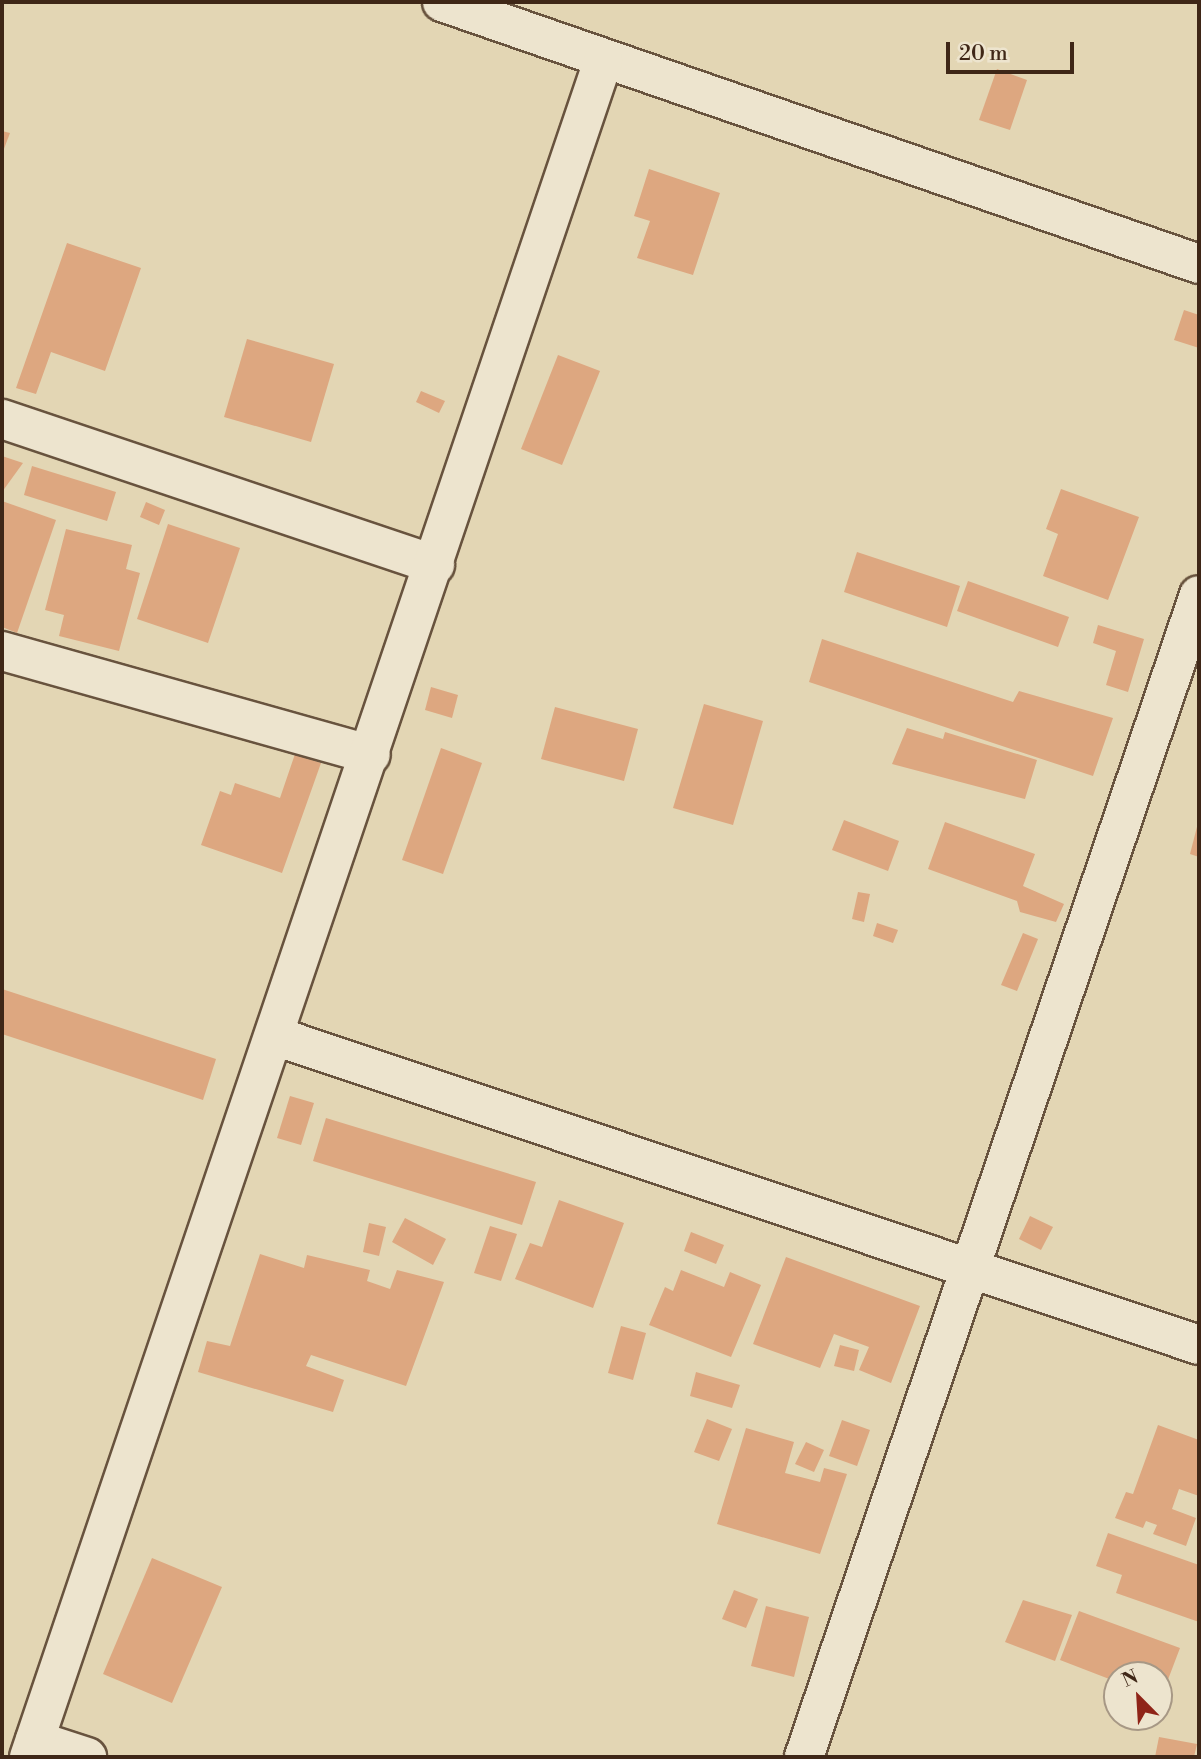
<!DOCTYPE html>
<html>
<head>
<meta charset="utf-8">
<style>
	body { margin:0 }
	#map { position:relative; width:1201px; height:1759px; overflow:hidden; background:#e3d6b4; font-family:"Libre Bodoni",serif }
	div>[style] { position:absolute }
	.building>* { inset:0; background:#dda780 }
	.roads { filter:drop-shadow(2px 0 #68533e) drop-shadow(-2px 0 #68533e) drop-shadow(0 2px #68533e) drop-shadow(0 -2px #68533e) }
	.minor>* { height:38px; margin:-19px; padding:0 19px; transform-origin:19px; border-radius:19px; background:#ede4ce }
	span { translate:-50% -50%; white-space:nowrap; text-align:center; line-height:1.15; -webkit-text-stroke:6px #ede4ce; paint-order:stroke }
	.frame { position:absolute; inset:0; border:4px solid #3f2717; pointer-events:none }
	.north { position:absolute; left:1103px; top:1661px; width:70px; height:70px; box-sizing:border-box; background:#ede4ce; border:2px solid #a79885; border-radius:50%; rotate:336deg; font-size:19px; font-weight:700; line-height:28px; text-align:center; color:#3f2717 }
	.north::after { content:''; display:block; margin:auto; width:24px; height:32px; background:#8f2418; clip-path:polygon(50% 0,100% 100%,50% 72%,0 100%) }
	.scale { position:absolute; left:946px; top:42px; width:128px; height:32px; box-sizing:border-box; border:4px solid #3f2717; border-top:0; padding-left:9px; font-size:21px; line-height:24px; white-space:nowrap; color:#3f2717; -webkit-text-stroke:5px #ede4ce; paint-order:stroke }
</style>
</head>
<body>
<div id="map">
	<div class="building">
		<i style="clip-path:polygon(997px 69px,1027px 80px,1010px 130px,979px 120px)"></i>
		<i style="clip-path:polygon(2px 131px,10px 133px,2px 154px)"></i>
		<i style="clip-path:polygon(649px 169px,720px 193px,693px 275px,637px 258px,650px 221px,634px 216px)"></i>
		<i style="clip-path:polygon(67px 243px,141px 268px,105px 371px,51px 352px,36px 394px,16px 388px)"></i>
		<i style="clip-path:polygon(1184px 310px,1199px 315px,1199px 348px,1174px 340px)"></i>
		<i style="clip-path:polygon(247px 339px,334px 364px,311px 442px,224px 417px)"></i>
		<i style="clip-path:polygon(558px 355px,600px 371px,562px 465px,521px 449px)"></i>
		<i style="clip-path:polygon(421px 391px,445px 401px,439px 413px,416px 402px)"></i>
		<i style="clip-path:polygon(2px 456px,23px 463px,2px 492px)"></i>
		<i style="clip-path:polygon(32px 466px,116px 492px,107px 521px,24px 495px)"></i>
		<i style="clip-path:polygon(1061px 489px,1139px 517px,1108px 600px,1043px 576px,1058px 534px,1046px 529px)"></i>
		<i style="clip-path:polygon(2px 501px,56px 520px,17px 633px,2px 627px)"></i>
		<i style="clip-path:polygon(146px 502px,165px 510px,159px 525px,140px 517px)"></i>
		<i style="clip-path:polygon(168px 524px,240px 548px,208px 643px,137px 619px)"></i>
		<i style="clip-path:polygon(66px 529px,132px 545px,126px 569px,140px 573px,119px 651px,59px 636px,64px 615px,45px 610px)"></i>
		<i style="clip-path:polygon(857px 552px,960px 586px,947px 627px,844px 592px)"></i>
		<i style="clip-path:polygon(968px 581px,1069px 617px,1058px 647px,957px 611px)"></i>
		<i style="clip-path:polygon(1098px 625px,1144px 639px,1128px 692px,1106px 685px,1116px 651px,1093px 643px)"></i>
		<i style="clip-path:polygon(822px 639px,1013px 702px,1019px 691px,1113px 718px,1093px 776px,809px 682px)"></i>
		<i style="clip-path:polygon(431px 687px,458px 695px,452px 718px,425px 710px)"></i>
		<i style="clip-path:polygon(704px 704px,763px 721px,733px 825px,673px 808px)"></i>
		<i style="clip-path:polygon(555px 707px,638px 729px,624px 781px,541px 759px)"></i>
		<i style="clip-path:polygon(907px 728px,943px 739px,945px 732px,1037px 760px,1025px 799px,892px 764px)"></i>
		<i style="clip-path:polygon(441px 748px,482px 763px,443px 874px,402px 860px)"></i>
		<i style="clip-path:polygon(295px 754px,321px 763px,282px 873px,201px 845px,220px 791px,231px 795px,235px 783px,280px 798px)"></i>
		<i style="clip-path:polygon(844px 820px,899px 841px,888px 871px,832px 850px)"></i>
		<i style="clip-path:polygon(945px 822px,1035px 854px,1023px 886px,1064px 904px,1056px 922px,1020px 912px,1017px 901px,928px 869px)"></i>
		<i style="clip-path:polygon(1198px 823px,1199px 823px,1199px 857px,1190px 854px)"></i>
		<i style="clip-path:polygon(858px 892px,870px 894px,864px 922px,852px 919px)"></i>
		<i style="clip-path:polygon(877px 923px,898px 930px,893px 943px,873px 936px)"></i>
		<i style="clip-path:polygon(1023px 933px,1038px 939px,1017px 991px,1001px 985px)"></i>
		<i style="clip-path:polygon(2px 989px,216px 1059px,203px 1100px,2px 1034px)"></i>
		<i style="clip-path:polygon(290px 1096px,314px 1103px,301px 1145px,277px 1138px)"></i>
		<i style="clip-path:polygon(326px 1118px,536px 1182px,522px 1225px,313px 1161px)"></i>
		<i style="clip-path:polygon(559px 1200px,624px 1223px,593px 1308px,515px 1279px,530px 1243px,542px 1247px)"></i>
		<i style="clip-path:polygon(1030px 1216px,1053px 1227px,1041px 1250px,1019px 1239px)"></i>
		<i style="clip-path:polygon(405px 1218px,446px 1239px,433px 1265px,392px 1242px)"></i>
		<i style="clip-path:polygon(369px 1223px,386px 1227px,379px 1256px,363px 1252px)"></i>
		<i style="clip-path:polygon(490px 1226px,517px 1234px,501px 1281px,474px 1273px)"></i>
		<i style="clip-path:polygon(691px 1232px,724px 1245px,716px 1264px,684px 1251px)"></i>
		<i style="clip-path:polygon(260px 1254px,304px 1268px,307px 1255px,370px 1270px,367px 1281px,390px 1289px,397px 1270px,444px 1282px,406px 1386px,311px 1355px,306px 1366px,344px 1380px,333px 1412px,198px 1372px,207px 1341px,230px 1346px)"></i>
		<i style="clip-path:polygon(786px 1257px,920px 1306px,891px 1383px,859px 1370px,869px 1347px,834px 1334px,820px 1368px,753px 1344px)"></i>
		<i style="clip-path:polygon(681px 1270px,724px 1287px,730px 1272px,761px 1285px,731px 1357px,649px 1325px,665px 1287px,673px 1291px)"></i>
		<i style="clip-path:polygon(621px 1326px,646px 1333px,633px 1380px,608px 1373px)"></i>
		<i style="clip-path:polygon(840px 1345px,859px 1350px,854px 1371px,834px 1366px)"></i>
		<i style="clip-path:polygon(696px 1372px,740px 1385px,732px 1408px,690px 1396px)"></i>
		<i style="clip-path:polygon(707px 1419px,732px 1429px,719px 1461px,694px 1452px)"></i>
		<i style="clip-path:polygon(842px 1420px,870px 1430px,857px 1466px,829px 1456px)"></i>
		<i style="clip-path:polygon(1158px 1425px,1199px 1440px,1199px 1496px,1179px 1489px,1172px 1509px,1196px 1518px,1186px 1546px,1153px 1534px,1157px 1525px,1146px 1521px,1143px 1528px,1115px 1518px,1126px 1492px,1133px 1494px)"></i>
		<i style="clip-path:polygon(746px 1428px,794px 1442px,785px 1473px,820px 1482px,824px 1468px,847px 1474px,820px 1554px,717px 1524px)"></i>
		<i style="clip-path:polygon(806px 1442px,824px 1450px,814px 1472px,795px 1464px)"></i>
		<i style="clip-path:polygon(1108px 1533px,1199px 1565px,1199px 1622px,1116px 1593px,1122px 1575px,1096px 1566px)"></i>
		<i style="clip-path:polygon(152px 1558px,222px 1587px,172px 1703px,103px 1674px)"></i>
		<i style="clip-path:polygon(734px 1590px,758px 1599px,746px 1628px,722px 1619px)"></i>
		<i style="clip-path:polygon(1023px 1600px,1072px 1615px,1055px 1661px,1005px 1642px)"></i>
		<i style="clip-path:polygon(766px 1606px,809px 1617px,794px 1677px,751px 1666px)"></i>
		<i style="clip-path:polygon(1079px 1611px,1180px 1648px,1161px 1698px,1159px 1675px,1117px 1675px,1117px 1682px,1060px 1660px)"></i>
		<i style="clip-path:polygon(1159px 1737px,1197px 1744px,1194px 1757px,1155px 1757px)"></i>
	</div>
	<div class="roads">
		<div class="minor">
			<i style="left:442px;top:2px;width:801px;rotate:19.09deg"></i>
			<i style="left:2px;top:419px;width:457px;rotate:18.6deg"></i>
			<i style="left:2px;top:651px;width:383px;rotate:15.7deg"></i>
			<i style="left:275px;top:1036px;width:974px;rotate:18.49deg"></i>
			<i style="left:35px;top:1740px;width:55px;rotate:18.1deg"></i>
			<i style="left:29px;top:1757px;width:1791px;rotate:-71.3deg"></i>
			<i style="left:804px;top:1757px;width:1227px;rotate:-71.23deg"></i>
		</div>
	</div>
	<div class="frame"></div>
	<div class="north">N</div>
	<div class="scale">20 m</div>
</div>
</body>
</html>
